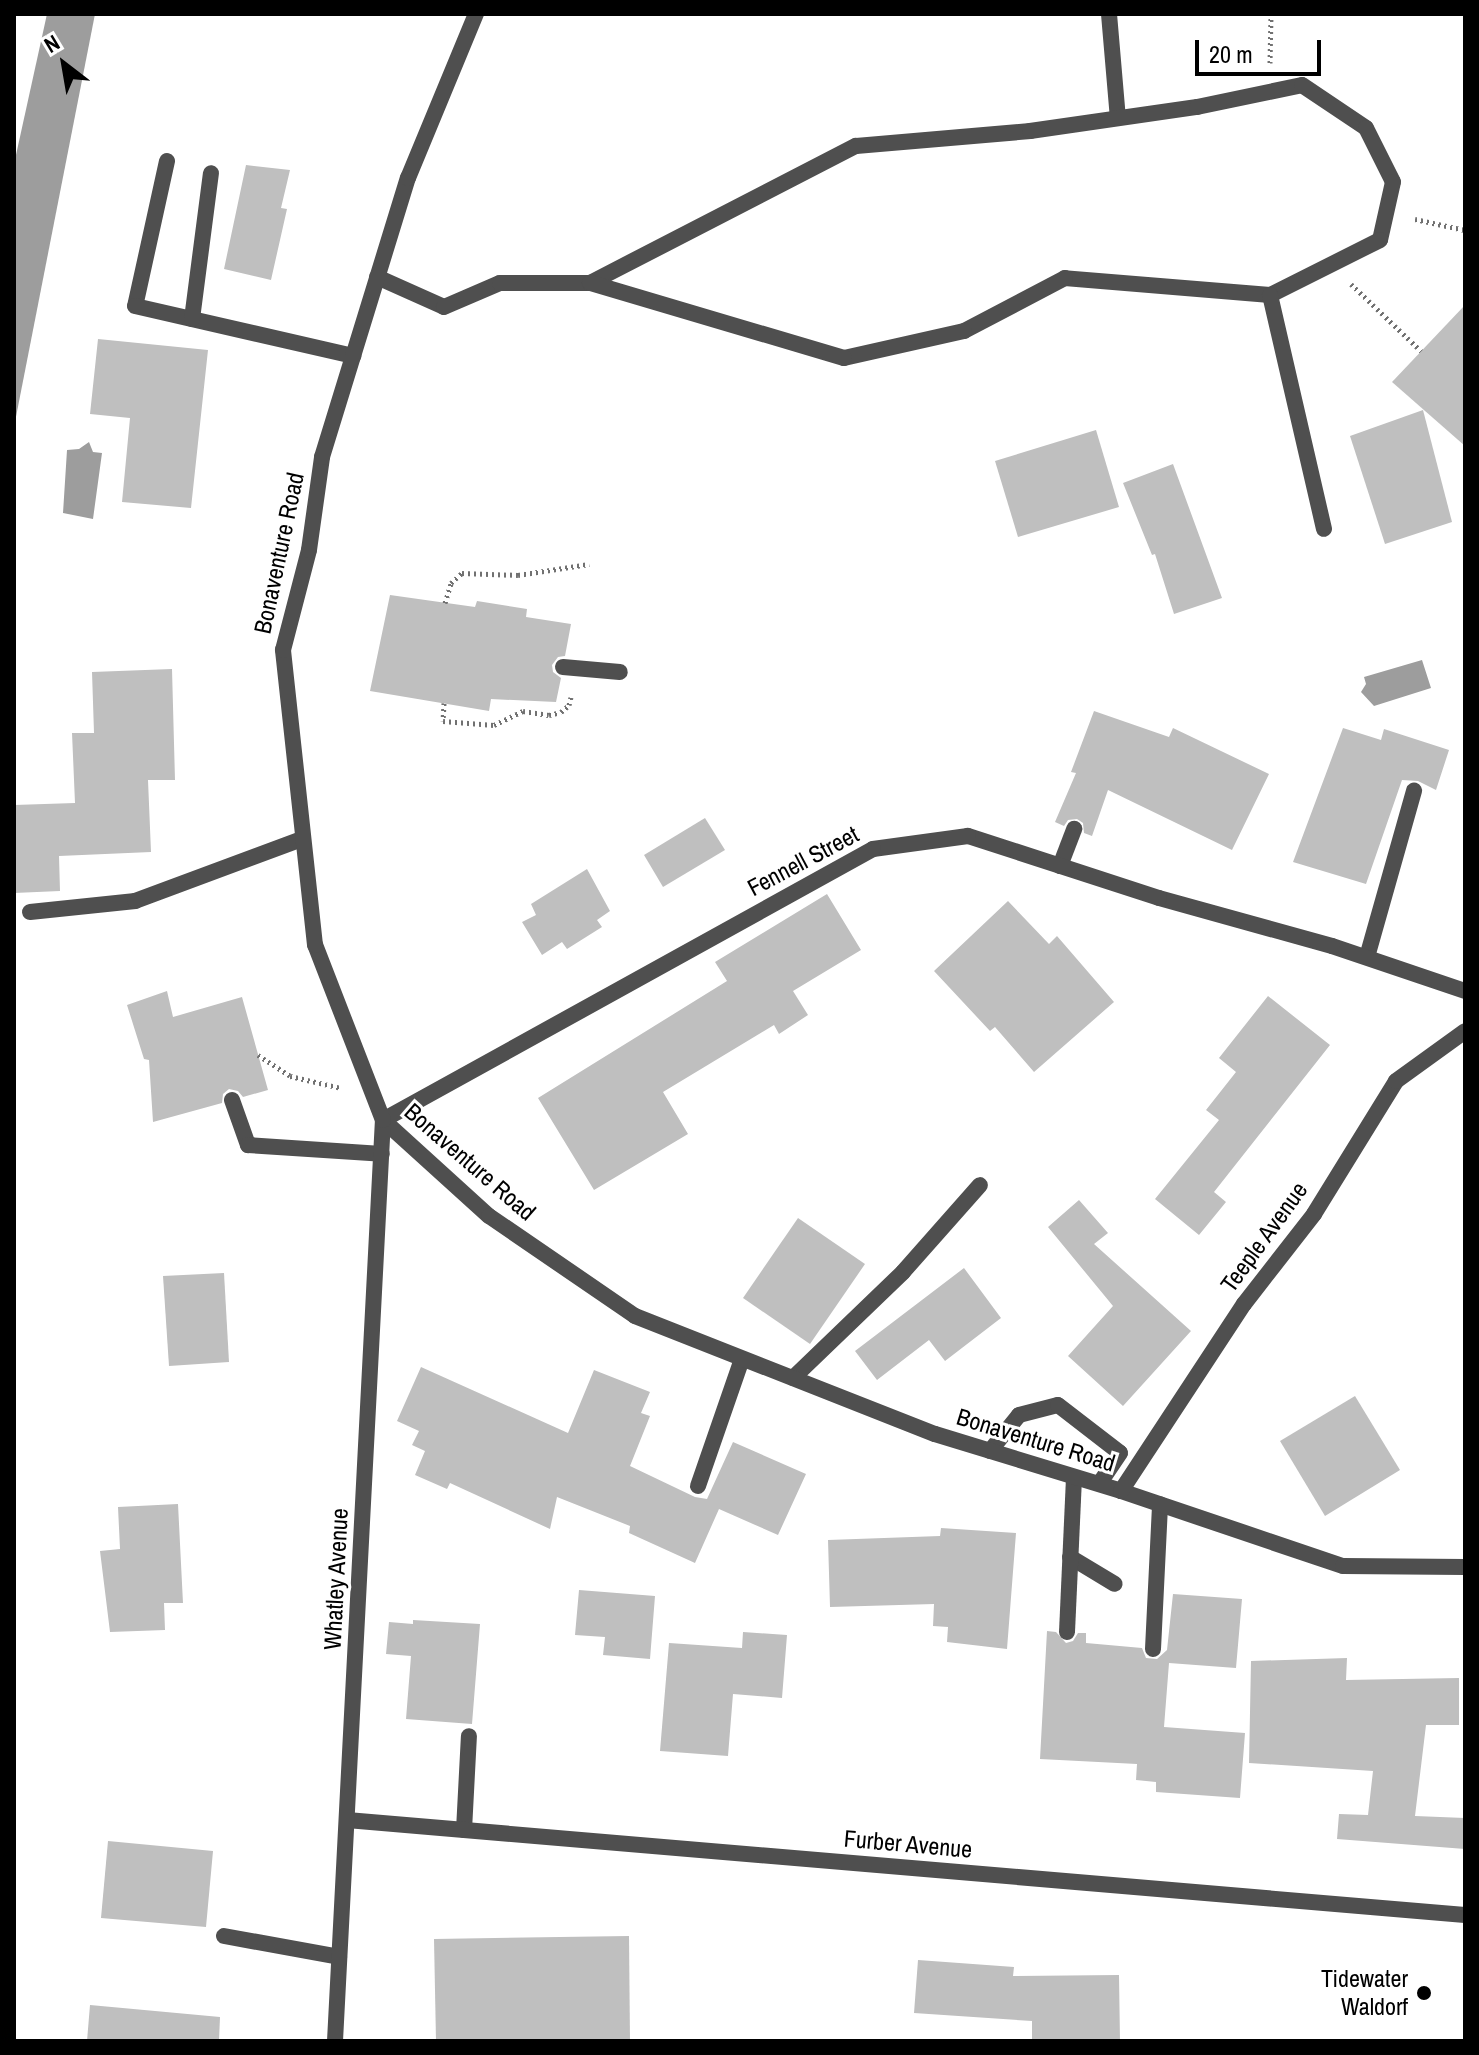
<!DOCTYPE html>
<html>
<head>
<meta charset="utf-8">
<style>
	body { margin:0 }
	#map { position:relative; width:1479px; height:2055px; overflow:hidden; background:#fff; font-family:"Archivo Narrow",sans-serif }
	div>[style] { position:absolute }
	.water>* { inset:0; background:#9d9d9d }
	.building>* { inset:0; background:#bfbfbf }
	.path>* { height:5px; margin-top:-2.5px; transform-origin:0; background:repeating-linear-gradient(90deg,#717171 0 2px,transparent 0 6px) }
	.service>* { height:16px; margin:-8px; padding:0 8px; transform-origin:8px; border-radius:8px; background:#4f4f4f }
	.minor>* { height:16px; margin:-8px; padding:0 8px; transform-origin:8px; border-radius:8px; background:#4f4f4f }
	.tertiary>* { height:16px; margin:-8px; padding:0 8px; transform-origin:8px; border-radius:8px; background:#4f4f4f }
	.dots>* { width:22px; height:22px; translate:-50% -50%; box-sizing:border-box; border:4px solid #fff; border-radius:50% }
	span { translate:-50% -50%; white-space:nowrap; text-align:center; line-height:1.15; -webkit-text-stroke:6px #fff; paint-order:stroke }
	.street-label { font-size:24px; color:#000 }
	.poi-label { font-size:24px; color:#000 }
	.right { translate:-100% -50%; text-align:right }
	.frame { position:absolute; inset:0; border:16px solid #000; pointer-events:none }
	.north { position:absolute; left:24px; top:24px; width:80px; height:80px; -webkit-text-stroke:6px #fff; paint-order:stroke; rotate:329deg; font-size:22px; font-weight:700; line-height:32px; text-align:center; color:#000 }
	.north::after { content:''; display:block; margin:auto; width:28px; height:36px; background:#000; clip-path:polygon(50% 0,100% 100%,50% 72%,0 100%) }
	.scale { position:absolute; left:1195px; top:40px; width:126px; height:36px; box-sizing:border-box; border:4px solid #000; border-top:0; padding-left:10px; font-size:24px; line-height:28px; white-space:nowrap; color:#000; -webkit-text-stroke:6px #fff; paint-order:stroke }
</style>
</head>
<body>
<div id="map">
	<div class="water">
		<i style="clip-path:polygon(47px 14px,95px 14px,14px 427px,14px 164px)"></i>
		<i style="clip-path:polygon(89px 442px,93px 452px,102px 453px,93px 519px,63px 513px,67px 450px,79px 449px)"></i>
		<i style="clip-path:polygon(1422px 660px,1431px 688px,1374px 706px,1361px 692px,1366px 684px,1364px 677px)"></i>
	</div>
	<div class="building">
		<i style="clip-path:polygon(246px 165px,290px 170px,281px 208px,287px 209px,271px 280px,224px 269px)"></i>
		<i style="clip-path:polygon(1465px 305px,1465px 446px,1392px 382px)"></i>
		<i style="clip-path:polygon(98px 339px,208px 350px,191px 508px,122px 502px,130px 418px,90px 414px)"></i>
		<i style="clip-path:polygon(1423px 410px,1452px 522px,1385px 544px,1350px 436px)"></i>
		<i style="clip-path:polygon(1096px 430px,1119px 507px,1018px 537px,995px 461px)"></i>
		<i style="clip-path:polygon(1173px 464px,1222px 598px,1174px 614px,1155px 554px,1152px 555px,1123px 483px)"></i>
		<i style="clip-path:polygon(390px 595px,475px 607px,477px 601px,527px 609px,526px 617px,571px 624px,565px 656px,558px 657px,552px 665px,553px 672px,561px 678px,556px 702px,491px 699px,489px 711px,370px 691px)"></i>
		<i style="clip-path:polygon(172px 669px,175px 780px,148px 780px,151px 852px,59px 856px,60px 891px,14px 893px,14px 805px,75px 803px,72px 733px,94px 733px,92px 672px)"></i>
		<i style="clip-path:polygon(1094px 711px,1169px 737px,1173px 728px,1269px 774px,1232px 850px,1108px 790px,1092px 836px,1084px 833px,1083px 823px,1077px 819px,1068px 820px,1064px 826px,1055px 822px,1076px 773px,1071px 772px)"></i>
		<i style="clip-path:polygon(1343px 728px,1381px 740px,1384px 729px,1449px 750px,1436px 790px,1418px 781px,1402px 780px,1366px 884px,1293px 862px)"></i>
		<i style="clip-path:polygon(705px 818px,725px 850px,663px 887px,644px 855px)"></i>
		<i style="clip-path:polygon(587px 869px,610px 911px,597px 920px,602px 927px,567px 949px,562px 942px,542px 955px,522px 922px,536px 915px,531px 904px)"></i>
		<i style="clip-path:polygon(827px 894px,861px 950px,793px 991px,808px 1015px,779px 1034px,774px 1025px,663px 1092px,688px 1134px,594px 1190px,538px 1098px,727px 981px,715px 962px)"></i>
		<i style="clip-path:polygon(1008px 901px,1049px 944px,1057px 936px,1114px 1002px,1034px 1072px,995px 1027px,990px 1031px,934px 971px)"></i>
		<i style="clip-path:polygon(167px 991px,173px 1017px,242px 997px,268px 1090px,243px 1097px,238px 1091px,229px 1089px,223px 1094px,222px 1103px,153px 1122px,149px 1060px,144px 1059px,127px 1005px)"></i>
		<i style="clip-path:polygon(1268px 996px,1330px 1045px,1214px 1192px,1226px 1202px,1199px 1235px,1155px 1199px,1219px 1120px,1206px 1110px,1236px 1072px,1219px 1058px)"></i>
		<i style="clip-path:polygon(1079px 1200px,1108px 1233px,1094px 1244px,1191px 1331px,1123px 1406px,1068px 1356px,1113px 1306px,1048px 1227px)"></i>
		<i style="clip-path:polygon(798px 1218px,865px 1264px,810px 1344px,743px 1298px)"></i>
		<i style="clip-path:polygon(964px 1268px,1001px 1318px,945px 1361px,929px 1340px,877px 1380px,855px 1351px)"></i>
		<i style="clip-path:polygon(224px 1273px,229px 1362px,169px 1366px,163px 1276px)"></i>
		<i style="clip-path:polygon(421px 1367px,568px 1433px,594px 1370px,650px 1392px,641px 1413px,650px 1416px,630px 1466px,695px 1497px,707px 1499px,733px 1442px,806px 1474px,778px 1535px,719px 1509px,695px 1563px,629px 1533px,630px 1526px,557px 1497px,550px 1529px,450px 1483px,447px 1489px,415px 1475px,425px 1451px,412px 1445px,419px 1431px,397px 1421px)"></i>
		<i style="clip-path:polygon(1355px 1396px,1400px 1470px,1325px 1516px,1280px 1441px)"></i>
		<i style="clip-path:polygon(178px 1504px,183px 1603px,164px 1603px,165px 1630px,110px 1632px,100px 1551px,120px 1549px,118px 1507px)"></i>
		<i style="clip-path:polygon(941px 1528px,1016px 1533px,1007px 1649px,947px 1642px,948px 1627px,933px 1626px,934px 1604px,830px 1607px,828px 1540px,940px 1536px)"></i>
		<i style="clip-path:polygon(579px 1590px,655px 1596px,650px 1659px,603px 1655px,605px 1637px,575px 1635px)"></i>
		<i style="clip-path:polygon(1173px 1594px,1242px 1599px,1236px 1668px,1169px 1663px,1164px 1727px,1245px 1733px,1240px 1798px,1156px 1792px,1156px 1782px,1136px 1780px,1137px 1764px,1040px 1759px,1047px 1631px,1056px 1632px,1066px 1643px,1073px 1641px,1078px 1633px,1086px 1633px,1086px 1643px,1142px 1648px,1146px 1658px,1157px 1659px,1167px 1650px)"></i>
		<i style="clip-path:polygon(413px 1620px,480px 1624px,472px 1724px,406px 1719px,411px 1656px,386px 1654px,389px 1622px,413px 1624px)"></i>
		<i style="clip-path:polygon(743px 1632px,787px 1635px,782px 1698px,733px 1694px,728px 1756px,660px 1751px,669px 1643px,742px 1648px)"></i>
		<i style="clip-path:polygon(1347px 1658px,1346px 1680px,1459px 1678px,1459px 1725px,1426px 1725px,1415px 1816px,1465px 1818px,1465px 1849px,1337px 1839px,1339px 1814px,1368px 1815px,1373px 1771px,1249px 1763px,1251px 1661px)"></i>
		<i style="clip-path:polygon(108px 1841px,213px 1851px,206px 1927px,101px 1918px)"></i>
		<i style="clip-path:polygon(629px 1936px,630px 2041px,436px 2041px,434px 1939px)"></i>
		<i style="clip-path:polygon(918px 1960px,1014px 1967px,1013px 1976px,1119px 1975px,1120px 2041px,1032px 2041px,1032px 2021px,914px 2013px)"></i>
		<i style="clip-path:polygon(90px 2005px,220px 2017px,219px 2041px,87px 2041px)"></i>
	</div>
	<div class="path">
		<i style="left:1270px;top:63px;width:49px;rotate:-88.8deg"></i>
		<i style="left:1415px;top:219px;width:51px;rotate:12.4deg"></i>
		<i style="left:1351px;top:284px;width:97px;rotate:43.7deg"></i>
		<i style="left:445px;top:603px;width:21px;rotate:-73deg"></i>
		<i style="left:451px;top:583px;width:15px;rotate:-42deg"></i>
		<i style="left:462px;top:573px;width:56px;rotate:2deg"></i>
		<i style="left:518px;top:575px;width:72px;rotate:-8.8deg"></i>
		<i style="left:444px;top:703px;width:18px;rotate:93deg"></i>
		<i style="left:443px;top:721px;width:51px;rotate:4.5deg"></i>
		<i style="left:494px;top:725px;width:32px;rotate:-26deg"></i>
		<i style="left:523px;top:711px;width:26px;rotate:9deg"></i>
		<i style="left:549px;top:715px;width:12px;rotate:-14deg"></i>
		<i style="left:561px;top:712px;width:11px;rotate:-41deg"></i>
		<i style="left:569px;top:705px;width:8px;rotate:-76deg"></i>
		<i style="left:258px;top:1055px;width:38px;rotate:33deg"></i>
		<i style="left:290px;top:1076px;width:52px;rotate:13.2deg"></i>
	</div>
	<div class="service">
		<i style="left:1109px;top:14px;width:104px;rotate:85.1deg"></i>
		<i style="left:167px;top:161px;width:148px;rotate:102.4deg"></i>
		<i style="left:135px;top:306px;width:224px;rotate:12.9deg"></i>
		<i style="left:377px;top:277px;width:73px;rotate:24.1deg"></i>
		<i style="left:444px;top:307px;width:61px;rotate:-23.2deg"></i>
		<i style="left:500px;top:283px;width:90px"></i>
		<i style="left:590px;top:283px;width:299px;rotate:-27.3deg"></i>
		<i style="left:856px;top:146px;width:175px;rotate:-4.9deg"></i>
		<i style="left:1030px;top:131px;width:169px;rotate:-8.2deg"></i>
		<i style="left:1197px;top:107px;width:107px;rotate:-11.8deg"></i>
		<i style="left:1302px;top:85px;width:77px;rotate:33.9deg"></i>
		<i style="left:1366px;top:128px;width:60px;rotate:63.4deg"></i>
		<i style="left:1393px;top:182px;width:59px;rotate:102.6deg"></i>
		<i style="left:1380px;top:240px;width:123px;rotate:153.4deg"></i>
		<i style="left:1270px;top:295px;width:206px;rotate:-175.3deg"></i>
		<i style="left:1065px;top:278px;width:114px;rotate:152.3deg"></i>
		<i style="left:964px;top:331px;width:123px;rotate:167.3deg"></i>
		<i style="left:844px;top:358px;width:265px;rotate:-163.5deg"></i>
		<i style="left:1270px;top:295px;width:240px;rotate:77deg"></i>
		<i style="left:192px;top:319px;width:147px;rotate:-82.6deg"></i>
		<i style="left:563px;top:667px;width:57px;rotate:5deg"></i>
		<i style="left:1060px;top:866px;width:40px;rotate:-69deg"></i>
		<i style="left:30px;top:912px;width:106px;rotate:-6deg"></i>
		<i style="left:135px;top:901px;width:178px;rotate:-20.4deg"></i>
		<i style="left:1367px;top:957px;width:173px;rotate:-74.2deg"></i>
		<i style="left:232px;top:1100px;width:48px;rotate:70.4deg"></i>
		<i style="left:248px;top:1145px;width:134px;rotate:3.8deg"></i>
		<i style="left:793px;top:1378px;width:153px;rotate:-43.9deg"></i>
		<i style="left:903px;top:1272px;width:116px;rotate:-48.5deg"></i>
		<i style="left:990px;top:1451px;width:46px;rotate:-51.1deg"></i>
		<i style="left:1019px;top:1415px;width:40px;rotate:-14.4deg"></i>
		<i style="left:1058px;top:1405px;width:78px;rotate:37.7deg"></i>
		<i style="left:1120px;top:1453px;width:37px;rotate:124deg"></i>
		<i style="left:698px;top:1486px;width:134px;rotate:-70.9deg"></i>
		<i style="left:1070px;top:1557px;width:52px;rotate:31deg"></i>
		<i style="left:1067px;top:1632px;width:155px;rotate:-87.4deg"></i>
		<i style="left:1153px;top:1649px;width:145px;rotate:-87.2deg"></i>
		<i style="left:464px;top:1830px;width:94px;rotate:-87deg"></i>
		<i style="left:224px;top:1936px;width:117px;rotate:10.3deg"></i>
	</div>
	<div class="minor">
		<i style="left:1465px;top:991px;width:140px;rotate:-161.3deg"></i>
		<i style="left:1332px;top:946px;width:180px;rotate:-164.5deg"></i>
		<i style="left:1159px;top:898px;width:201px;rotate:-162deg"></i>
		<i style="left:968px;top:836px;width:96px;rotate:172.2deg"></i>
		<i style="left:873px;top:849px;width:560px;rotate:151.05deg"></i>
		<i style="left:383px;top:1120px;width:143px;rotate:42.2deg"></i>
		<i style="left:489px;top:1216px;width:177px;rotate:34.4deg"></i>
		<i style="left:635px;top:1316px;width:322px;rotate:21.5deg"></i>
		<i style="left:935px;top:1434px;width:195px;rotate:17deg"></i>
		<i style="left:1121px;top:1491px;width:234px;rotate:18.7deg"></i>
		<i style="left:1343px;top:1566px;width:122px;rotate:0.5deg"></i>
		<i style="left:1121px;top:1491px;width:224px;rotate:-56.7deg"></i>
		<i style="left:1244px;top:1304px;width:114px;rotate:-52.1deg"></i>
		<i style="left:1314px;top:1214px;width:156px;rotate:-58.3deg"></i>
		<i style="left:1396px;top:1081px;width:85px;rotate:-35.9deg"></i>
		<i style="left:347px;top:1820px;width:1122px;rotate:4.86deg"></i>
	</div>
	<div class="tertiary">
		<i style="left:335px;top:2041px;width:922px;rotate:-87.02deg"></i>
		<i style="left:383px;top:1120px;width:188px;rotate:-111.2deg"></i>
		<i style="left:315px;top:945px;width:297px;rotate:-96.2deg"></i>
		<i style="left:283px;top:650px;width:103px;rotate:-75.4deg"></i>
		<i style="left:309px;top:550px;width:94px;rotate:-82deg"></i>
		<i style="left:322px;top:457px;width:292px;rotate:-72.9deg"></i>
		<i style="left:408px;top:178px;width:178px;rotate:-67.5deg"></i>
	</div>
	<div class="dots">
		<i style="left:1424px;top:1993px;background:#000"></i>
	</div>
	<div class="street-label">
		<span style="left:279px;top:553px;rotate:-78deg">Bonaventure Road</span>
		<span style="left:803px;top:861px;rotate:-28deg">Fennell Street</span>
		<span style="left:470px;top:1162px;rotate:41deg">Bonaventure Road</span>
		<span style="left:1264px;top:1237px;rotate:-54deg">Teeple Avenue</span>
		<span style="left:1036px;top:1440px;rotate:17deg">Bonaventure Road</span>
		<span style="left:336px;top:1579px;rotate:-87deg">Whatley Avenue</span>
		<span style="left:908px;top:1844px;rotate:5deg">Furber Avenue</span>
	</div>
	<div class="poi-label">
		<span class="right" style="left:1408px;top:1993px">Tidewater<br>Waldorf</span>
	</div>
	<div class="frame"></div>
	<div class="north">N</div>
	<div class="scale">20 m</div>
</div>
</body>
</html>
